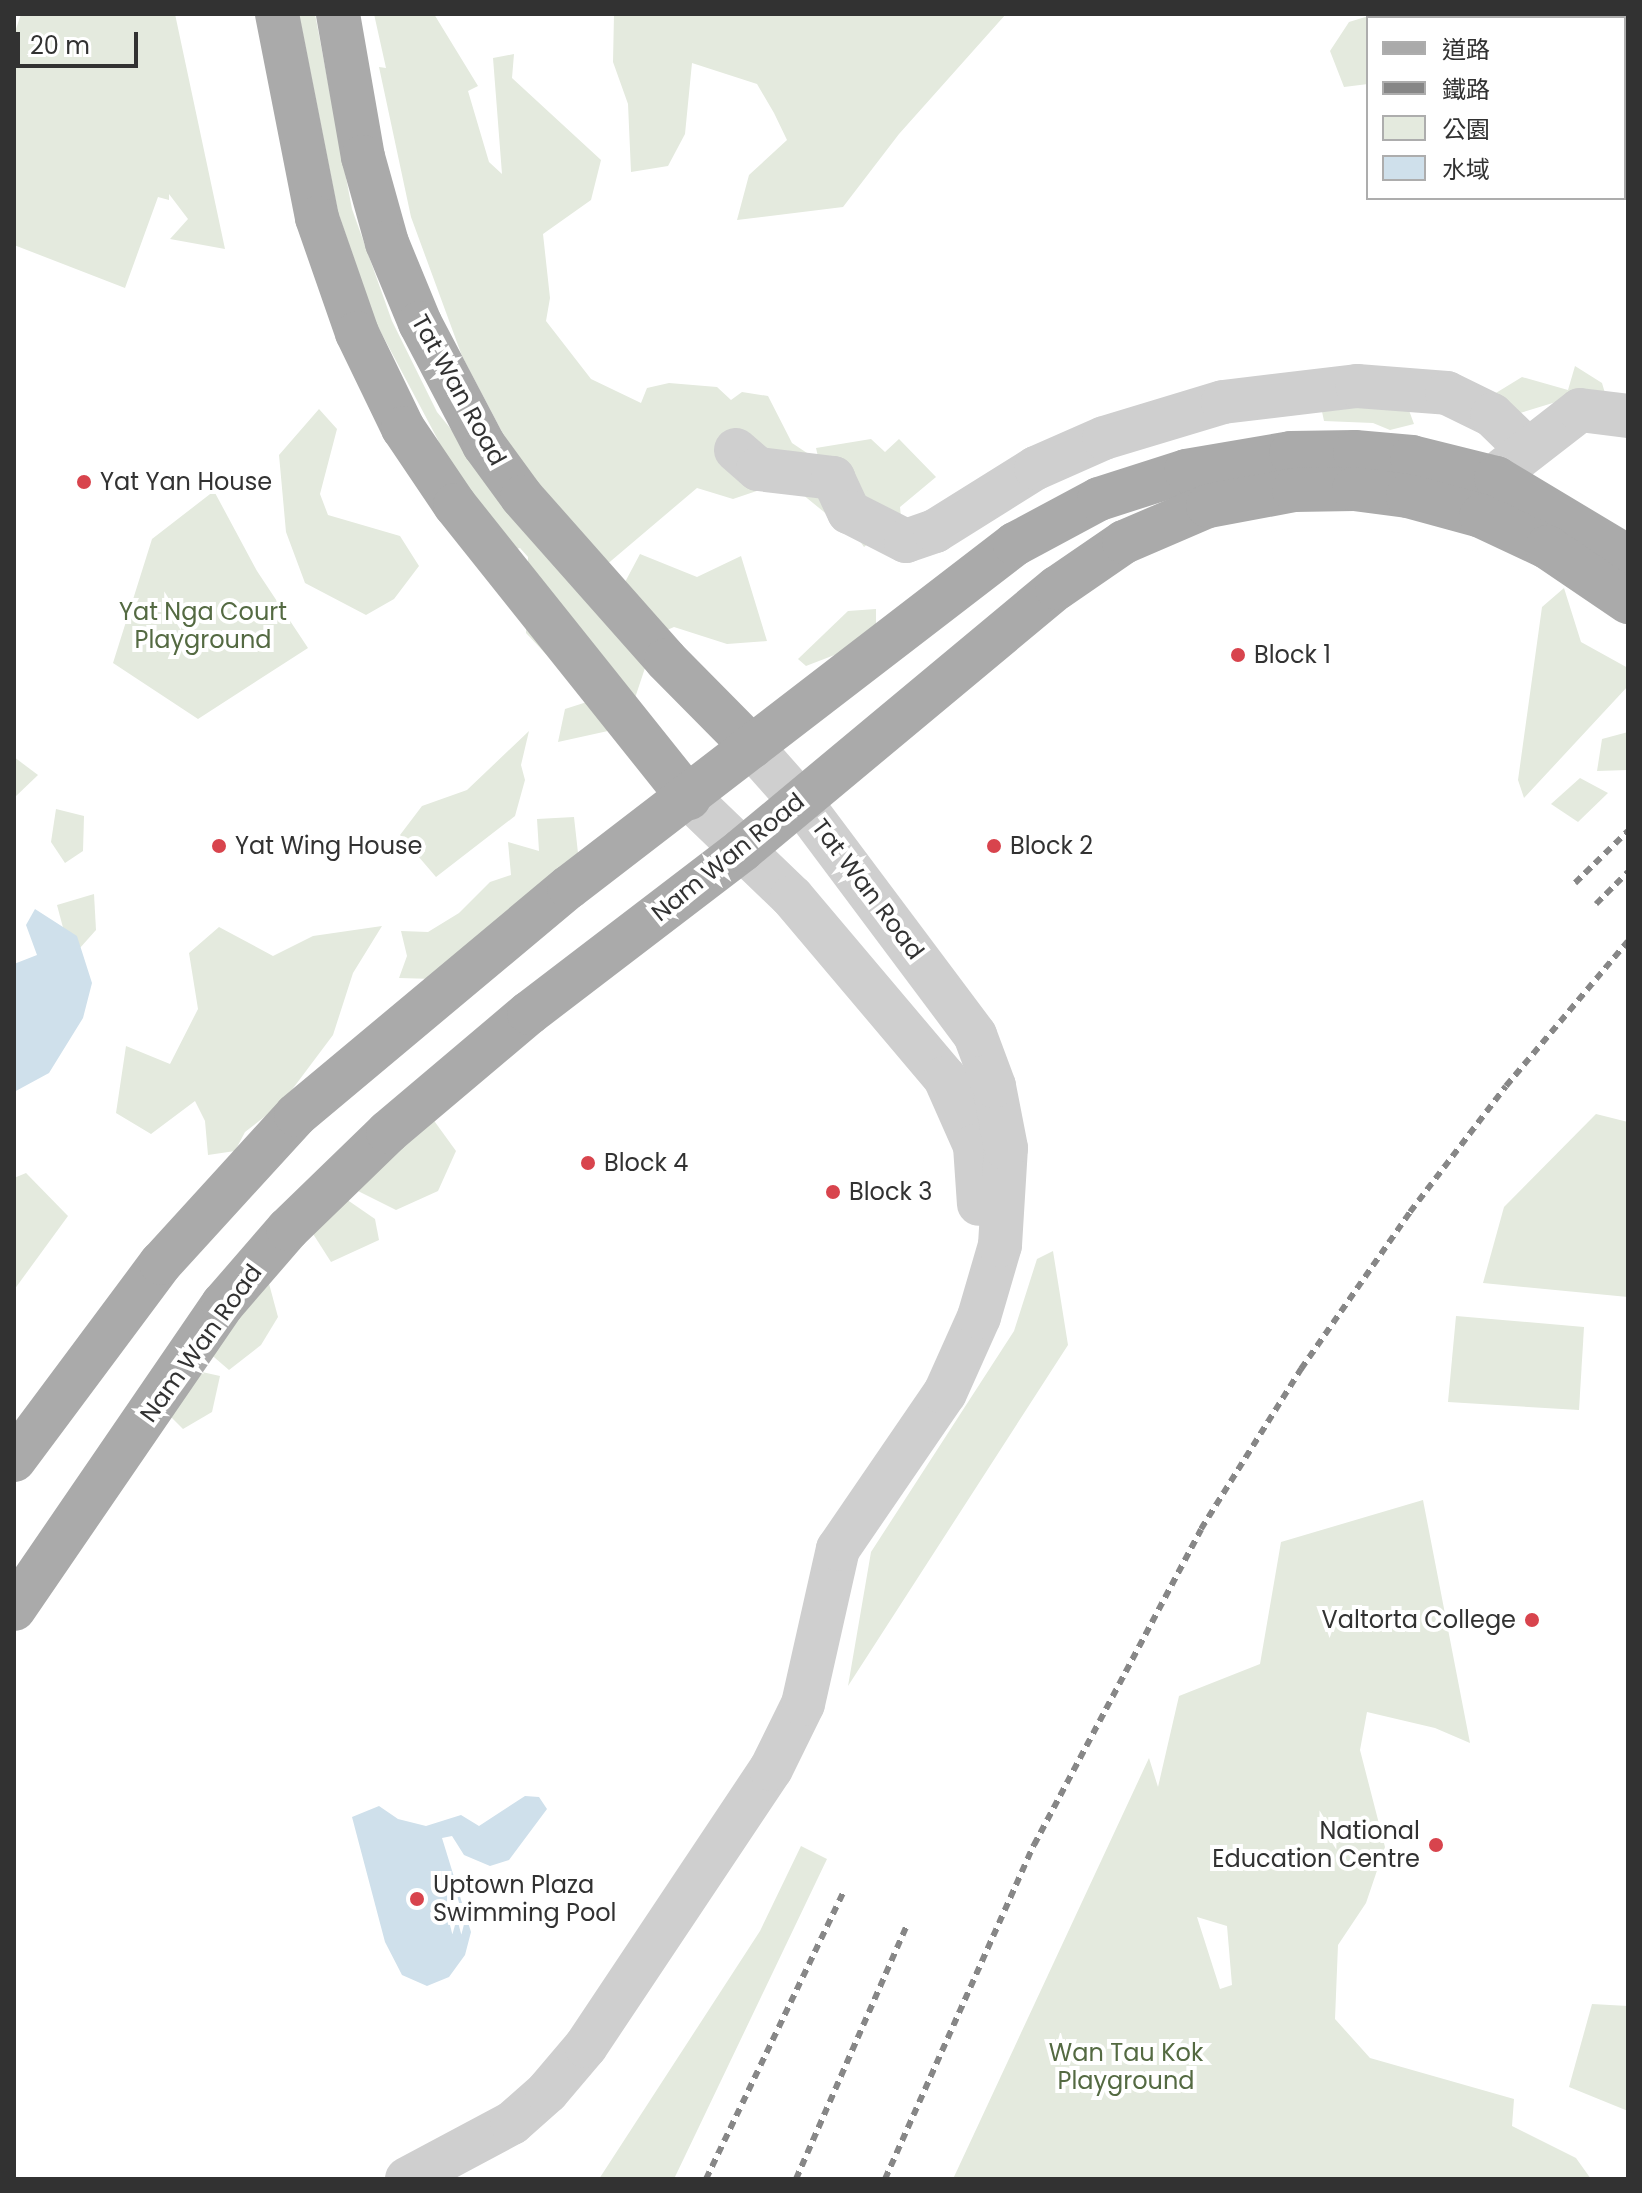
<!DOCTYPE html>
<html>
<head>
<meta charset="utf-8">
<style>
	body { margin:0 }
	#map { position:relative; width:1642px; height:2193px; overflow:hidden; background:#fff; font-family:Poppins,"Noto Sans TC",sans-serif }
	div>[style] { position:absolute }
	.green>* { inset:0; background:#e4eade }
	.water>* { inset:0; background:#cfe0eb }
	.minor>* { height:44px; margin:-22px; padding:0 22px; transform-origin:22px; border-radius:22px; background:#cfcfcf }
	.major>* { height:44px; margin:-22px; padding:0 22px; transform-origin:22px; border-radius:22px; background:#aaa }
	.rail>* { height:6px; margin-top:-3px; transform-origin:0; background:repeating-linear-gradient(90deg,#878787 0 8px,transparent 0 14px) }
	.dots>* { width:22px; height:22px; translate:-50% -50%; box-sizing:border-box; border:4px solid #fff; border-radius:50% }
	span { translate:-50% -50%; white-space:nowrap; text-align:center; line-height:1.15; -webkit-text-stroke:8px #fff; paint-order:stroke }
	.street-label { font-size:24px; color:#323232 }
	.poi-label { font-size:24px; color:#323232 }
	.left { translate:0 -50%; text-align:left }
	.right { translate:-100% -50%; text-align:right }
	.park-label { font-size:24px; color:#546a42 }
	.frame { position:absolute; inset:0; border:16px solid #323232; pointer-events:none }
	.legend { position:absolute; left:1366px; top:16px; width:260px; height:184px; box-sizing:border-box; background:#fff; border:2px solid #adadad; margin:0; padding:10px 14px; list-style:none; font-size:24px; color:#323232 }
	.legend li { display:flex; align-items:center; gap:16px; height:40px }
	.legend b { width:40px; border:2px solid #adadad }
	.scale { position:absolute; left:16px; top:32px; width:122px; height:36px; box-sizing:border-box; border:4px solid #323232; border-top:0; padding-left:10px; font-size:24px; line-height:28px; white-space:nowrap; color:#323232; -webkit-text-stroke:6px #fff; paint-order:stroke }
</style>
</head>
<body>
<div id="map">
	<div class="green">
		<i style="clip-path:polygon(21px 14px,175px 14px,225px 249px,170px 239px,188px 219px,169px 194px,169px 200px,158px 197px,125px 288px,14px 245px,14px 35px)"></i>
		<i style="clip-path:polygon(299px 14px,315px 14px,352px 209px,392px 321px,437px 412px,645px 668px,630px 713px,617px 729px,558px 742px,565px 709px,590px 701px,526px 633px,528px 557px,520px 548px,471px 559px,438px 440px,376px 323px,338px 212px)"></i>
		<i style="clip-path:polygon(374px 14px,434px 14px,478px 86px,468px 91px,489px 162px,502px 174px,493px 58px,514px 54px,512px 78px,601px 160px,591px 200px,543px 234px,550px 298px,546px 321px,591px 379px,641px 403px,647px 388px,669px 383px,717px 387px,731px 400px,742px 392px,768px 396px,792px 443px,819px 461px,816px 448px,871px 439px,885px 452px,899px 439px,936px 477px,900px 507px,901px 517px,864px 547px,851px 528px,840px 525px,786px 481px,733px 499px,697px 488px,605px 566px,510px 447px,462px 356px,411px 217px,379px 67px,386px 68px)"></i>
		<i style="clip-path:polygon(614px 14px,1006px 14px,899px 134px,843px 207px,737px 220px,749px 175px,787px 140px,774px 113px,757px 84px,692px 63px,685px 134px,668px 166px,631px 172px,628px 104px,613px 62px)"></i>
		<i style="clip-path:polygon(1375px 14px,1396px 18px,1368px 18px,1368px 84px,1344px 87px,1330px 51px,1349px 22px)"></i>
		<i style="clip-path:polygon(1561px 14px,1621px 14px,1628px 21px,1628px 148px,1624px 149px,1624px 18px,1555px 18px)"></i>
		<i style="clip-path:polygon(1575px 366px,1602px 383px,1607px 400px,1556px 402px,1510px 416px,1491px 396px,1522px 377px,1568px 390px)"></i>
		<i style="clip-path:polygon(1396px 375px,1414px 424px,1390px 430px,1373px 423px,1324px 421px,1320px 402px)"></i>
		<i style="clip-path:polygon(319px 409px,337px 429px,320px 494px,328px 515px,400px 536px,419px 566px,394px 599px,366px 615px,305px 583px,286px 532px,279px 455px)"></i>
		<i style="clip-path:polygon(214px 491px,257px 571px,308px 648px,198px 719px,113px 663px,152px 539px)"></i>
		<i style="clip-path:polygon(640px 554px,697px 577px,741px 556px,767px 641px,727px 644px,674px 627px,637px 643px,624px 584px)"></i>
		<i style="clip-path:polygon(1564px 588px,1581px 642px,1628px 668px,1628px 686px,1524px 798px,1518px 780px,1542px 607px)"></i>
		<i style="clip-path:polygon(876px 609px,876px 639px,806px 666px,798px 659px,848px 611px)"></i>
		<i style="clip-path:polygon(529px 731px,521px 765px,525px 780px,515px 816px,436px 877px,400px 835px,422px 806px,467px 790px)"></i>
		<i style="clip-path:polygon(1628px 732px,1628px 770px,1597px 771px,1602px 739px)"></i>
		<i style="clip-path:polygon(14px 757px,38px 775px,14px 798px)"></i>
		<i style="clip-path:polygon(1580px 778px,1608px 793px,1578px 822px,1551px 804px)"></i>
		<i style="clip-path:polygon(56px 809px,84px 816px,83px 851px,65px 863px,51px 842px)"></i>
		<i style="clip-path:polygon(574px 817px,578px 853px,434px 979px,399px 978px,407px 956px,401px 931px,428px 932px,459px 913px,490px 882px,511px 875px,508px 842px,539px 851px,537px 819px)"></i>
		<i style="clip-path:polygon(94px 894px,96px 930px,71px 958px,57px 905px)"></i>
		<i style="clip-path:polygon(382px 926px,353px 973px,333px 1035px,282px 1103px,245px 1132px,235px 1151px,208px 1155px,205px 1121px,195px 1101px,151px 1134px,116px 1113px,126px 1046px,170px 1064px,198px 1009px,189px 953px,219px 927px,273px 956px,313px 936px)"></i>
		<i style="clip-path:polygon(427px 1111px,456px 1151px,438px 1191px,396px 1210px,354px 1189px)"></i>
		<i style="clip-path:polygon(1596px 1114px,1628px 1122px,1628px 1297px,1483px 1283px,1504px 1207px)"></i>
		<i style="clip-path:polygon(26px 1173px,68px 1216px,14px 1290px,14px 1178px)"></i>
		<i style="clip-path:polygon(346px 1199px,375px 1219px,379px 1240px,331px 1262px,308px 1226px)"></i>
		<i style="clip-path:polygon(1053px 1251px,1068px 1345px,848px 1686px,871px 1552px,1014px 1331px,1037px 1259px)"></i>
		<i style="clip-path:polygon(268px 1280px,278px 1317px,261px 1345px,229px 1370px,186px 1333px)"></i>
		<i style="clip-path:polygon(1456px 1316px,1584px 1327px,1579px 1410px,1448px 1402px)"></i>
		<i style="clip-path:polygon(184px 1368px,220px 1376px,212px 1412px,183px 1429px,172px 1418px,156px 1374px)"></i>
		<i style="clip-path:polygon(evenodd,1423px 1500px,1470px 1743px,1435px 1728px,1367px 1712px,1360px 1750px,1385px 1847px,1366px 1903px,1338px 1945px,1335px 2019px,1370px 2058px,1514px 2099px,1512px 2126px,1576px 2158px,1591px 2179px,953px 2179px,1149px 1758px,1158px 1787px,1179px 1696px,1260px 1664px,1281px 1542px,1423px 1500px,1197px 1917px,1227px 1926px,1232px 1985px,1220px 1989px,1197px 1917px)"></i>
		<i style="clip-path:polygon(801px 1846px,827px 1859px,674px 2179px,599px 2179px,760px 1931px)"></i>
		<i style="clip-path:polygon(1592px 2004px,1628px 2006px,1628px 2111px,1569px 2087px)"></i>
	</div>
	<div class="water">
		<i style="clip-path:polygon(35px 909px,77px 936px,92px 983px,83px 1018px,49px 1073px,14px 1092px,14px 964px,37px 955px,26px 925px)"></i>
		<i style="clip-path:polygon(525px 1796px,539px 1797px,547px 1809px,509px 1860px,490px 1866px,464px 1855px,452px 1836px,442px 1838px,471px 1932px,465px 1955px,449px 1977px,427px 1986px,402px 1975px,385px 1942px,352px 1817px,379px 1806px,398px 1819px,426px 1826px,461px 1815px,479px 1826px)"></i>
	</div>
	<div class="minor">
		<i style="left:736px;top:450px;width:29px;rotate:41deg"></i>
		<i style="left:758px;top:469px;width:76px;rotate:6.8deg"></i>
		<i style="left:833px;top:478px;width:38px;rotate:65deg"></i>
		<i style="left:849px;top:512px;width:64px;rotate:27deg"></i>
		<i style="left:906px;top:541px;width:31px;rotate:-19deg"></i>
		<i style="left:935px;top:531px;width:119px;rotate:-32deg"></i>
		<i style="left:1036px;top:468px;width:74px;rotate:-23.8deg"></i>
		<i style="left:1104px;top:438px;width:124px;rotate:-16.8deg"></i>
		<i style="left:1223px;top:402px;width:135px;rotate:-6.8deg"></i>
		<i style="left:1357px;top:386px;width:90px;rotate:4.4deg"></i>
		<i style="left:1447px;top:393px;width:50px;rotate:26.1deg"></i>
		<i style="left:1492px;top:415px;width:47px;rotate:44.1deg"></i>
		<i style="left:1504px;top:469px;width:96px;rotate:-37.8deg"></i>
		<i style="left:1580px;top:410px;width:48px;rotate:7.1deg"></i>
		<i style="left:689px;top:798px;width:143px;rotate:43.9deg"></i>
		<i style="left:792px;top:897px;width:237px;rotate:49.8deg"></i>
		<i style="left:945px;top:1078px;width:74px;rotate:66.2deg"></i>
		<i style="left:975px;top:1146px;width:58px;rotate:86.1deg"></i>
		<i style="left:407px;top:2179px;width:119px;rotate:-28.1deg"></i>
		<i style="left:512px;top:2123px;width:47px;rotate:-41.5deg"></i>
		<i style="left:547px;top:2092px;width:60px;rotate:-49.7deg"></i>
		<i style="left:586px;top:2046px;width:333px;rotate:-56.3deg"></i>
		<i style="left:771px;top:1769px;width:72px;rotate:-63.8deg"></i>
		<i style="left:803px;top:1704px;width:159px;rotate:-77.3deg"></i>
		<i style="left:838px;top:1549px;width:189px;rotate:-55.6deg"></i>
		<i style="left:945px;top:1393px;width:83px;rotate:-65.9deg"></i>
		<i style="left:979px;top:1317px;width:75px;rotate:-73.7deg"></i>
		<i style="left:1000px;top:1245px;width:97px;rotate:-86.5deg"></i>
		<i style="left:1006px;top:1148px;width:63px;rotate:-101deg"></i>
		<i style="left:994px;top:1086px;width:54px;rotate:-110.4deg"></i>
		<i style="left:975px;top:1035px;width:294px;rotate:-126.8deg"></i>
		<i style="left:799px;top:800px;width:71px;rotate:-131.6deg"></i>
	</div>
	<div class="major">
		<i style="left:277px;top:14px;width:208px;rotate:78.9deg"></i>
		<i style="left:317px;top:218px;width:122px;rotate:70.8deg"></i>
		<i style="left:357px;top:333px;width:106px;rotate:64.2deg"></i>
		<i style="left:403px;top:428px;width:93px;rotate:56deg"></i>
		<i style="left:455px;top:505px;width:375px;rotate:51.4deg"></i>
		<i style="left:338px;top:14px;width:145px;rotate:80.1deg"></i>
		<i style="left:363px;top:157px;width:89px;rotate:74.4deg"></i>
		<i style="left:387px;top:243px;width:87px;rotate:67.6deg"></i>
		<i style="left:420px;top:323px;width:138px;rotate:62.3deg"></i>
		<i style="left:484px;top:445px;width:64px;rotate:53.8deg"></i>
		<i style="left:522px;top:497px;width:217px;rotate:48.5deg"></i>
		<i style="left:666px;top:660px;width:122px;rotate:45.3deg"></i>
		<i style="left:14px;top:1460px;width:246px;rotate:-53.3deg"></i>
		<i style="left:161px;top:1263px;width:200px;rotate:-47.6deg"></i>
		<i style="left:296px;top:1115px;width:356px;rotate:-39.9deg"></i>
		<i style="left:569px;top:887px;width:563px;rotate:-37.56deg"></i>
		<i style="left:1015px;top:544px;width:95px;rotate:-28.2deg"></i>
		<i style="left:1099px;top:499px;width:91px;rotate:-17.8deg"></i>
		<i style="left:1186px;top:471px;width:107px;rotate:-9.7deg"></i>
		<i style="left:1291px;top:453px;width:64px;rotate:-0.9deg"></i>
		<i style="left:1355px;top:452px;width:57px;rotate:5deg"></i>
		<i style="left:1412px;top:457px;width:87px;rotate:14deg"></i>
		<i style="left:1496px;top:478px;width:154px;rotate:30.9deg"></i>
		<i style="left:14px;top:1609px;width:370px;rotate:-55.6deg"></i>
		<i style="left:223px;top:1304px;width:99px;rotate:-49.1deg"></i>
		<i style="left:288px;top:1229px;width:139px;rotate:-44.1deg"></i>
		<i style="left:388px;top:1132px;width:185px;rotate:-40.2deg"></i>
		<i style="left:529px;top:1013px;width:268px;rotate:-37.4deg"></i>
		<i style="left:742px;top:850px;width:410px;rotate:-39.8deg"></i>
		<i style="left:1057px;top:588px;width:81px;rotate:-34.5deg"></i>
		<i style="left:1124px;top:542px;width:91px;rotate:-23.2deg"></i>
		<i style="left:1208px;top:506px;width:87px;rotate:-10.5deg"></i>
		<i style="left:1294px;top:490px;width:60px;rotate:-1deg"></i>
		<i style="left:1354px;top:489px;width:54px;rotate:7.4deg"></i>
		<i style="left:1408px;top:496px;width:76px;rotate:15.3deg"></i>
		<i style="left:1481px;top:516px;width:73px;rotate:25.2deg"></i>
		<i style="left:1547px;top:547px;width:98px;rotate:34.2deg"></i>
	</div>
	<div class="rail">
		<i style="left:1575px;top:883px;width:74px;rotate:-44.5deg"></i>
		<i style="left:1596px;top:904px;width:45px;rotate:-45deg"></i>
		<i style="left:706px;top:2179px;width:319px;rotate:-64.4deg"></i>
		<i style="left:796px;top:2179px;width:279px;rotate:-66.4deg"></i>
		<i style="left:885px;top:2179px;width:366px;rotate:-66deg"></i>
		<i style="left:1034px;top:1845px;width:357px;rotate:-62.1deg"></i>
		<i style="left:1201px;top:1529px;width:189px;rotate:-58deg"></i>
		<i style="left:1301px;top:1369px;width:191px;rotate:-55.2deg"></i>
		<i style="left:1410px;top:1212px;width:158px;rotate:-52.7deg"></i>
		<i style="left:1506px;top:1086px;width:189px;rotate:-49.9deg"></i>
	</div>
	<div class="dots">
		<i style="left:84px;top:482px;background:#d8444d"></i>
		<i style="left:1238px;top:655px;background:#d8444d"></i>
		<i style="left:219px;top:846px;background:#d8444d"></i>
		<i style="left:994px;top:846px;background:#d8444d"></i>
		<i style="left:588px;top:1163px;background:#d8444d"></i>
		<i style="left:833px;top:1192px;background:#d8444d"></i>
		<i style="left:1532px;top:1620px;background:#d8444d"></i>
		<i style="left:1436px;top:1845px;background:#d8444d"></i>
		<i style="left:417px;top:1899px;background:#d8444d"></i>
	</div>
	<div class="street-label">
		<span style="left:459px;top:390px;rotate:61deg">Tat Wan Road</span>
		<span style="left:728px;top:857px;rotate:-39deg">Nam Wan Road</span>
		<span style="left:868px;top:889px;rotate:53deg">Tat Wan Road</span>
		<span style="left:201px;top:1343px;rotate:-54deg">Nam Wan Road</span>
	</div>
	<div class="poi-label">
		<span class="left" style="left:100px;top:482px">Yat Yan House</span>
		<span class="left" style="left:1254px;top:655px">Block 1</span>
		<span class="left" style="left:235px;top:846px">Yat Wing House</span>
		<span class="left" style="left:1010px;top:846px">Block 2</span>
		<span class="left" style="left:604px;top:1163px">Block 4</span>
		<span class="left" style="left:849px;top:1192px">Block 3</span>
		<span class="right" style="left:1516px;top:1620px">Valtorta College</span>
		<span class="right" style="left:1420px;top:1845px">National<br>Education Centre</span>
		<span class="left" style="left:433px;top:1899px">Uptown Plaza<br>Swimming Pool</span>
	</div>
	<div class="park-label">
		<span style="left:203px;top:626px">Yat Nga Court<br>Playground</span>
		<span style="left:1126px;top:2067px">Wan Tau Kok<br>Playground</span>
	</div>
	<div class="frame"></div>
	<ul class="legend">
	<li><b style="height:10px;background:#aaa"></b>道路</li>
	<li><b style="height:10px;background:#878787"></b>鐵路</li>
	<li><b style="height:22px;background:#e4eade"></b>公園</li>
	<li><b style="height:22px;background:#cfe0eb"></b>水域</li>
	</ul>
	<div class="scale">20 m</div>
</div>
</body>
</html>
